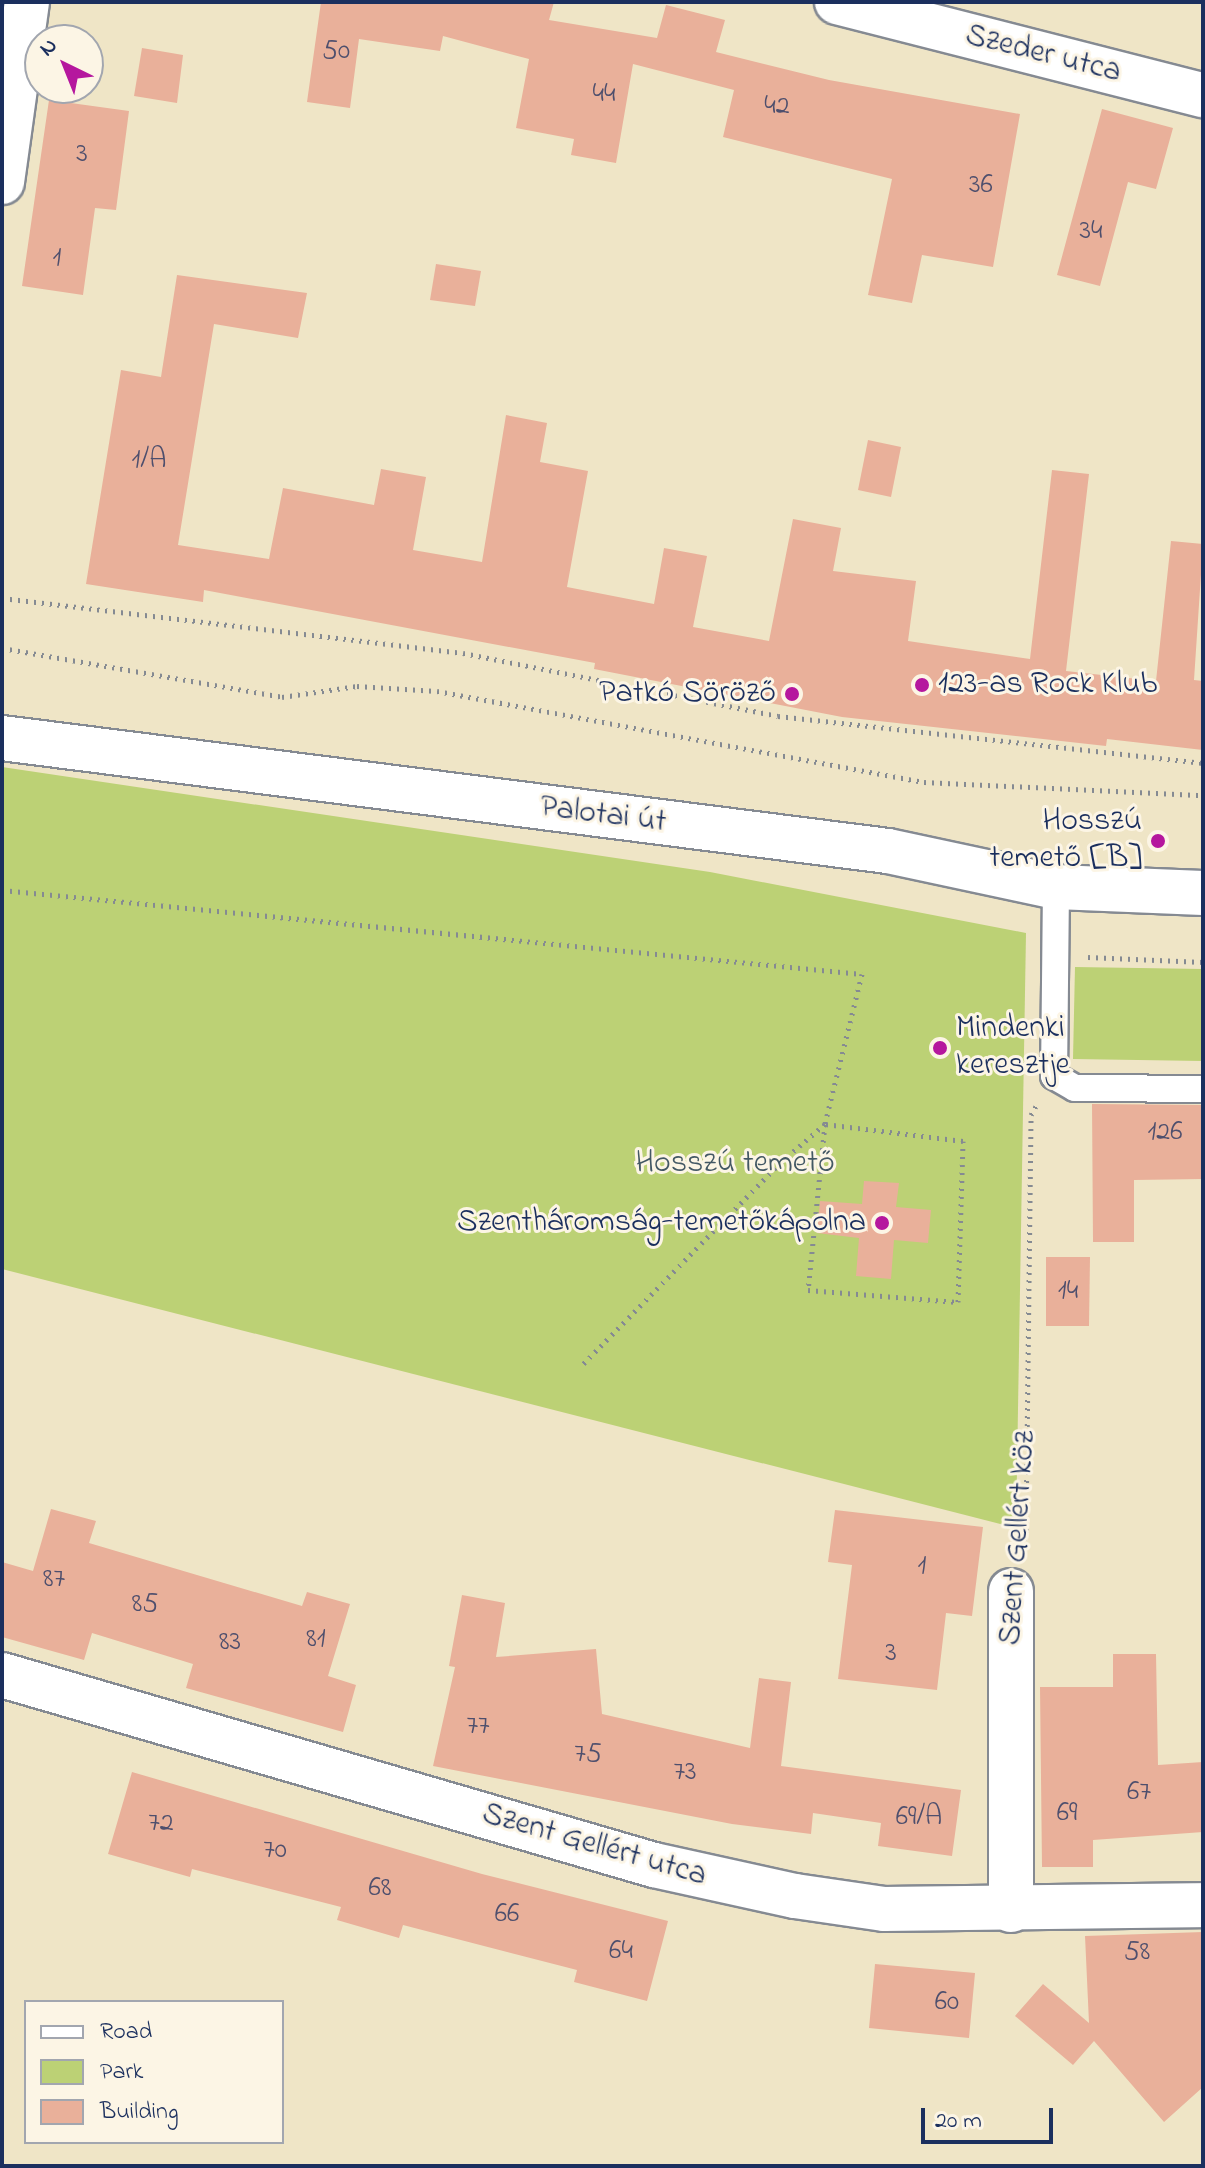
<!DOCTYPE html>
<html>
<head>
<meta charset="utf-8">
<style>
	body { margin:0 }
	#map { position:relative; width:1205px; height:2168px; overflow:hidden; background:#efe5c6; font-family:"Indie Flower",sans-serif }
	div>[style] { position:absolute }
	.green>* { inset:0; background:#bcd175 }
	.building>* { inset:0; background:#e9b09a }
	.path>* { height:5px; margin-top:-2.5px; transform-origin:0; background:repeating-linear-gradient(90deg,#858a92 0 2px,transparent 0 8px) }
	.roads { filter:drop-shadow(2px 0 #858a92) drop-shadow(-2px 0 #858a92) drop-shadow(0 2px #858a92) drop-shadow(0 -2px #858a92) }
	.service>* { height:26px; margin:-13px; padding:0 13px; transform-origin:13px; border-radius:13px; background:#fff }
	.minor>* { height:44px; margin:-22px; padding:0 22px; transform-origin:22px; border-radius:22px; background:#fff }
	.secondary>* { height:44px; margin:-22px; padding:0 22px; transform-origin:22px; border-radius:22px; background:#fff }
	.dots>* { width:22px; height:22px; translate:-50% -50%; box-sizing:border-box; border:4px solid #fcf5e5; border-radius:50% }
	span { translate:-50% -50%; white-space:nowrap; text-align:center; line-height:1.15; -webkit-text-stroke:6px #fcf5e5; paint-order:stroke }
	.number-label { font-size:28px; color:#4e4f6d }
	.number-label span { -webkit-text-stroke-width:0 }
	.street-label { font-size:32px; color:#1b2f5e }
	.poi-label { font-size:32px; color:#1b2f5e }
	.left { translate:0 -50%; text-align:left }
	.right { translate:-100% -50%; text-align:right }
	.park-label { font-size:32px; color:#435864 }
	.frame { position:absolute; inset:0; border:4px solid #1b2f5e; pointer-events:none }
	.legend { position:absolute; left:24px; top:2000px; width:260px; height:144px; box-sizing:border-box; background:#fcf5e5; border:2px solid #a2a6af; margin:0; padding:10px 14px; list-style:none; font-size:24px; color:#1b2f5e }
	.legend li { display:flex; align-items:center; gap:16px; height:40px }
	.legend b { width:40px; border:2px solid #a2a6af }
	.north { position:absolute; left:24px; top:24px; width:80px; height:80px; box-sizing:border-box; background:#fcf5e5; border:2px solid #a2a6af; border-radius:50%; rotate:317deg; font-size:22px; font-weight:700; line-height:32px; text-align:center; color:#1b2f5e }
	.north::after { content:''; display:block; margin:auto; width:28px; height:36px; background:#b5179e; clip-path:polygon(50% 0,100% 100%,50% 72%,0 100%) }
	.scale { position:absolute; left:921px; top:2108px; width:132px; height:36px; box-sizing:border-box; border:4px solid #1b2f5e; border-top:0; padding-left:10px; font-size:24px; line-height:28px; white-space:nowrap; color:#1b2f5e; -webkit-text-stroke:6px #fcf5e5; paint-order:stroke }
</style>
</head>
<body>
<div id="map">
	<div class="green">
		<i style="clip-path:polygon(2px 767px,710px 872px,1026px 933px,1016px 1528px,2px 1269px)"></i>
		<i style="clip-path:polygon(1075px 967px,1203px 969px,1203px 1061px,1073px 1059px)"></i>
	</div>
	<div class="building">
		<i style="clip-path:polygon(321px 2px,554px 2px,549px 20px,657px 38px,666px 5px,725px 20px,716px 52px,829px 80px,1020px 114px,993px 267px,922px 255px,912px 303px,868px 295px,892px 179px,723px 137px,734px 90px,633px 64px,616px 163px,571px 155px,574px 139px,516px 128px,529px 59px,443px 36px,440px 51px,359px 39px,350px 108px,307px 102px)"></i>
		<i style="clip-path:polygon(142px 48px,183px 55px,177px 103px,134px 96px)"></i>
		<i style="clip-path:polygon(49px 100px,129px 111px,116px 210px,95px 208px,83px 295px,22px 286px)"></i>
		<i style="clip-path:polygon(1102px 109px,1173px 128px,1156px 189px,1128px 182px,1100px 286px,1057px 275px)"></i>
		<i style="clip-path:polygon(436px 264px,481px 271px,475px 306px,430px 300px)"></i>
		<i style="clip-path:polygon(177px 275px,307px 293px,298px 338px,214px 324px,178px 545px,269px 559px,283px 488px,374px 505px,381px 469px,426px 477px,413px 550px,482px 562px,506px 415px,547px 423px,540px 462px,588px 471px,567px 587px,654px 604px,664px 548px,707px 556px,693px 627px,769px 641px,793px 519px,841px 528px,833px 571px,916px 581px,908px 641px,1030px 659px,1052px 470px,1089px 474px,1066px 671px,1156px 681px,1171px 541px,1203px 544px,1194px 680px,1203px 681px,1203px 750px,1107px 739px,1106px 746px,842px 717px,594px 669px,595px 663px,204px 590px,203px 602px,86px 584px,121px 370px,161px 377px)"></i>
		<i style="clip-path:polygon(868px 440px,901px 447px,891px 497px,858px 490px)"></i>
		<i style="clip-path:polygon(1092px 1104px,1203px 1105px,1203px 1179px,1134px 1180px,1134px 1242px,1093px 1242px)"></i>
		<i style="clip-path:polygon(864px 1181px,899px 1183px,896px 1207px,931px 1210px,928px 1243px,894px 1240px,891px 1279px,856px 1276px,859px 1238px,817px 1233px,820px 1201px,862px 1204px)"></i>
		<i style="clip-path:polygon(1046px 1257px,1090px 1257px,1089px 1326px,1046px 1326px)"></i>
		<i style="clip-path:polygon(51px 1509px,96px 1521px,89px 1543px,302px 1606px,307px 1592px,350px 1604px,328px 1676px,356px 1685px,343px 1732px,186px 1688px,193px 1664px,92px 1633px,84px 1660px,2px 1637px,2px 1562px,33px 1571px)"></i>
		<i style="clip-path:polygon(835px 1510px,983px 1527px,972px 1616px,946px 1613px,937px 1690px,838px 1679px,852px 1565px,828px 1562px)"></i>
		<i style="clip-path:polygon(462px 1595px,505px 1603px,496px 1657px,596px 1649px,602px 1714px,750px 1748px,759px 1678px,791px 1682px,781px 1766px,961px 1790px,952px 1856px,878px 1846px,881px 1823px,813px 1813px,811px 1834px,732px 1824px,433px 1766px,455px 1667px,449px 1666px)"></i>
		<i style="clip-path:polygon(1113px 1654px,1156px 1654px,1158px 1765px,1203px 1762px,1203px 1832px,1093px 1840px,1093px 1867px,1042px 1867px,1040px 1687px,1113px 1687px)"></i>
		<i style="clip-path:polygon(132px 1772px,482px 1874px,668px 1921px,647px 2001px,574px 1982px,577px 1970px,403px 1925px,399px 1938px,337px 1920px,341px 1907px,192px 1869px,190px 1877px,108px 1854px)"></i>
		<i style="clip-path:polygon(1203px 1932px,1203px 2087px,1164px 2122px,1094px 2041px,1073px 2065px,1015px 2016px,1043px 1984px,1089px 2023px,1085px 1936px)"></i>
		<i style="clip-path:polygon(875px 1964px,975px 1973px,969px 2038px,869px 2028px)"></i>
	</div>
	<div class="path">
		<i style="left:2px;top:598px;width:464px;rotate:6.8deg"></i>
		<i style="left:463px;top:653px;width:321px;rotate:11.3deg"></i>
		<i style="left:778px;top:716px;width:428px;rotate:6.3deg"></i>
		<i style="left:2px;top:648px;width:284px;rotate:9.9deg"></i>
		<i style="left:282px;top:697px;width:76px;rotate:-8.3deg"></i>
		<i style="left:357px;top:686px;width:80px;rotate:3.6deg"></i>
		<i style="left:437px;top:691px;width:495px;rotate:10.6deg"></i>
		<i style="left:924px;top:782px;width:279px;rotate:2.7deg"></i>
		<i style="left:2px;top:890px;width:864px;rotate:5.58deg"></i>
		<i style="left:862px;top:974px;width:154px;rotate:103.9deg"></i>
		<i style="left:825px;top:1124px;width:167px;rotate:95.8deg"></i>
		<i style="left:808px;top:1290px;width:150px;rotate:4.6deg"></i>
		<i style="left:958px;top:1302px;width:161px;rotate:-88.2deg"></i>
		<i style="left:963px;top:1141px;width:139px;rotate:-173deg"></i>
		<i style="left:825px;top:1124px;width:58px;rotate:139.2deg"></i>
		<i style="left:781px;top:1162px;width:287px;rotate:134.4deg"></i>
		<i style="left:1088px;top:957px;width:115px;rotate:2.5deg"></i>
		<i style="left:1022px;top:1548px;width:18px;rotate:-77deg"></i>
		<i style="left:1026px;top:1530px;width:415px;rotate:-89.3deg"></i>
		<i style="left:1031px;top:1115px;width:13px;rotate:-61deg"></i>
	</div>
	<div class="roads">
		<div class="service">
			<i style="left:1056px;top:887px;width:189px;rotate:90.6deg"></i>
			<i style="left:1054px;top:1076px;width:24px;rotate:30deg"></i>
			<i style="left:1075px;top:1088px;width:128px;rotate:0.4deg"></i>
		</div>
		<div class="minor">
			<i style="left:837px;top:2px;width:378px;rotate:14.3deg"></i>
			<i style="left:2px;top:182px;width:182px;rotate:-82.1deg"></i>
			<i style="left:2px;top:1675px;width:679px;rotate:16.25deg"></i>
			<i style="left:654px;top:1865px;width:144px;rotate:12.4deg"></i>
			<i style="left:795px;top:1896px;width:90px;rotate:8.3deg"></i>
			<i style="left:884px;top:1909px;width:319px;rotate:-0.7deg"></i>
			<i style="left:1011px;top:1910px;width:319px;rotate:-90deg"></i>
		</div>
		<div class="secondary">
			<i style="left:2px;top:738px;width:893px;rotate:7.27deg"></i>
			<i style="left:888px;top:851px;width:172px;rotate:12.1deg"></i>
			<i style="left:1056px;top:887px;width:147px;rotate:2.3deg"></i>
		</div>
	</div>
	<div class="dots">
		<i style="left:922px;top:685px;background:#b5179e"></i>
		<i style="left:792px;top:694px;background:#b5179e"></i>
		<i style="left:1158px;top:841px;background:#b5179e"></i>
		<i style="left:940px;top:1048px;background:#b5179e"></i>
		<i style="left:882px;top:1223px;background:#b5179e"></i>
	</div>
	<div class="number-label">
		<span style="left:336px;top:52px">50</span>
		<span style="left:604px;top:95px">44</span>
		<span style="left:777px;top:107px">42</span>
		<span style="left:82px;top:155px">3</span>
		<span style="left:981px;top:186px">36</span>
		<span style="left:1091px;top:232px">34</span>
		<span style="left:57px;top:259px">1</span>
		<span style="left:149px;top:461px">1/A</span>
		<span style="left:1165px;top:1133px">126</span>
		<span style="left:1068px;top:1292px">14</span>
		<span style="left:922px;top:1567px">1</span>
		<span style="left:54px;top:1580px">87</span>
		<span style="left:145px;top:1605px">85</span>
		<span style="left:316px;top:1640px">81</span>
		<span style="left:230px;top:1643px">83</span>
		<span style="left:891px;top:1654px">3</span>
		<span style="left:478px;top:1727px">77</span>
		<span style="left:588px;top:1755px">75</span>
		<span style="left:685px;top:1773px">73</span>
		<span style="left:1139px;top:1793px">67</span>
		<span style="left:1067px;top:1814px">69</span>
		<span style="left:919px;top:1818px">69/A</span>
		<span style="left:161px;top:1824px">72</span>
		<span style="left:275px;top:1851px">70</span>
		<span style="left:380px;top:1889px">68</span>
		<span style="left:507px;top:1915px">66</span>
		<span style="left:621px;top:1952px">64</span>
		<span style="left:1137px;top:1953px">58</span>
		<span style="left:947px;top:2003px">60</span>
	</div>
	<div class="street-label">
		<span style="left:1043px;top:55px;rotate:14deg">Szeder utca</span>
		<span style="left:603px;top:816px;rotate:7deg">Palotai út</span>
		<span style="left:1019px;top:1538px;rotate:-86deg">Szent Gellért köz</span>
		<span style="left:594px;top:1846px;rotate:16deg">Szent Gellért utca</span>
	</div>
	<div class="poi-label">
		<span class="left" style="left:938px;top:685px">123-as Rock Klub</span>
		<span class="right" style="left:776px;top:694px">Patkó Söröző</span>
		<span class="right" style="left:1142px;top:841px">Hosszú<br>temető [B]</span>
		<span class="left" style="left:956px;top:1048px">Mindenki<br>keresztje</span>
		<span class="right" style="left:866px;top:1223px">Szentháromság-temetőkápolna</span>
	</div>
	<div class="park-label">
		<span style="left:735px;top:1164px">Hosszú temető</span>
	</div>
	<div class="frame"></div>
	<ul class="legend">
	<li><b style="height:10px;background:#fff"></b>Road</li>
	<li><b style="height:22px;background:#bcd175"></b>Park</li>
	<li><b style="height:22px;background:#e9b09a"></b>Building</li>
	</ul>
	<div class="north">N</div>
	<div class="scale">20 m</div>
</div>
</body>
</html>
